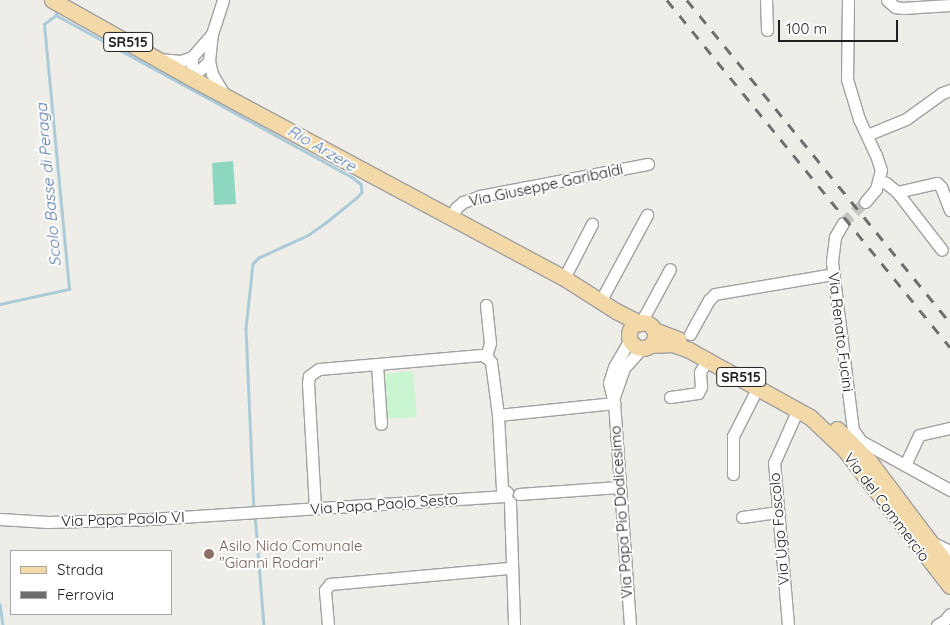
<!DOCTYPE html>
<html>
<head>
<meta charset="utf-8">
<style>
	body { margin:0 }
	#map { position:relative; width:950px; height:625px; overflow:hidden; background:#efede7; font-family:Quicksand,sans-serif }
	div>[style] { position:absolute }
	.park>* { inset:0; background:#c9f5d0 }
	.pitch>* { inset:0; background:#8dd7c0 }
	.stream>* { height:2.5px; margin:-1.25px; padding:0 1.25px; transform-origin:1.25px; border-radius:1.25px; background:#accbd9 }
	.minor-tunnel>* { height:11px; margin-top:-5.5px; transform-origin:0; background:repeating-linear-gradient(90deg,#c6c4bf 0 11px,transparent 0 16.5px) }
	.roads { filter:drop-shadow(1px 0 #a1a1a1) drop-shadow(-1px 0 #a1a1a1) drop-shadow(0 1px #a1a1a1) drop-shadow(0 -1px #a1a1a1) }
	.minor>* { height:11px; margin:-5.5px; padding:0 5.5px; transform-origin:5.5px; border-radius:5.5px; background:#fff }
	.major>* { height:15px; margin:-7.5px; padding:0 7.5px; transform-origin:7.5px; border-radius:7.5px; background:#f3d9a8 }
	.major>.ring { margin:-7.5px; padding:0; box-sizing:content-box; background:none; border:15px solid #f3d9a8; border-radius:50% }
	.rail>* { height:2.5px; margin-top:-1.25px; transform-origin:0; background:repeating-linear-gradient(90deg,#6e6e6e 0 10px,transparent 0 20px) }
	.dots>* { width:14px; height:14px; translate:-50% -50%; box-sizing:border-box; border:2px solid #fff; border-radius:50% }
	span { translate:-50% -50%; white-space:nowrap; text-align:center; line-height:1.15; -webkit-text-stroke:4px #fff; paint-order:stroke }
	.shield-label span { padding:1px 4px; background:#fff; border:1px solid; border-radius:4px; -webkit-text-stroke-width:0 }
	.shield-label { font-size:14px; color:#202020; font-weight:700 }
	.street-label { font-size:15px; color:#202020 }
	.education-label { font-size:15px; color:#785e54 }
	.left { translate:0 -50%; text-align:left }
	.water-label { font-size:16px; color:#5578a7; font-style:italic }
	.legend { position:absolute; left:10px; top:550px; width:162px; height:65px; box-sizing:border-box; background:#fff; border:1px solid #a6a6a6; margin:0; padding:6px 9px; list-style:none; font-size:15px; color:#202020 }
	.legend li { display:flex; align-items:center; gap:10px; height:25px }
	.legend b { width:25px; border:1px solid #a6a6a6 }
	.scale { position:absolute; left:778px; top:20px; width:120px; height:22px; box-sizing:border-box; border:2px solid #202020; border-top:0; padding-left:6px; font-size:15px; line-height:18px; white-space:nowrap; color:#202020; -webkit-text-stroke:4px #fff; paint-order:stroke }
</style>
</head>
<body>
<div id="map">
	<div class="park">
		<i style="clip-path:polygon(413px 371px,417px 417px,383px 419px,383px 374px)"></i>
	</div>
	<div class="pitch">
		<i style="clip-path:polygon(233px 161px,236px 204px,214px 205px,212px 163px)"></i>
	</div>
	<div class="stream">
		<i style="left:58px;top:9px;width:6px;rotate:108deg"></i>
		<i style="left:56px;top:15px;width:337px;rotate:28.7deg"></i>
		<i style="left:352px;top:177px;width:11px;rotate:38deg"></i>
		<i style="left:361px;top:184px;width:8px;rotate:83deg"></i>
		<i style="left:362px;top:192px;width:6px;rotate:129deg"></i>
		<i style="left:358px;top:197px;width:41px;rotate:140.9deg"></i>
		<i style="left:326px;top:223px;width:21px;rotate:145deg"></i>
		<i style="left:309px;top:235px;width:55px;rotate:155.3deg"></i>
		<i style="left:259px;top:258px;width:8px;rotate:135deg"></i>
		<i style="left:253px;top:264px;width:64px;rotate:96.2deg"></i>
		<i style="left:246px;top:328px;width:181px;rotate:87.5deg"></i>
		<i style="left:0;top:304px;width:71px;rotate:-12.3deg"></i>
		<i style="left:69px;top:289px;width:266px;rotate:-95.4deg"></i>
		<i style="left:44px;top:24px;width:15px;rotate:-37deg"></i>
		<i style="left:255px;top:514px;width:111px;rotate:85.4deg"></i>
		<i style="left:0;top:604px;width:21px;rotate:82deg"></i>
	</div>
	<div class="minor-tunnel">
		<i style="left:843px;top:223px;width:30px;rotate:-44deg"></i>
	</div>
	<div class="roads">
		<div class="minor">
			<i style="left:766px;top:0;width:30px;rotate:88deg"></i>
			<i style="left:848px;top:0;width:79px;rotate:90.7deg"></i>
			<i style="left:847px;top:79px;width:42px;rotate:73.3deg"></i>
			<i style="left:859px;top:119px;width:40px;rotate:65deg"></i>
			<i style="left:876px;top:155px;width:16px;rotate:72deg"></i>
			<i style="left:881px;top:170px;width:20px;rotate:105deg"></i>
			<i style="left:876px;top:189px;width:17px;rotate:130deg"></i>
			<i style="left:887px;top:0;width:11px;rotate:41deg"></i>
			<i style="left:895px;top:7px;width:8px;rotate:7deg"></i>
			<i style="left:903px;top:8px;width:47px;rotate:-3.7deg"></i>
			<i style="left:159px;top:59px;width:22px;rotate:5deg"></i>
			<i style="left:181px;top:61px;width:12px;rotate:-20deg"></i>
			<i style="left:209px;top:61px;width:13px;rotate:77deg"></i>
			<i style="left:212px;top:74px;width:23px;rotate:59deg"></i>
			<i style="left:191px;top:78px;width:25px;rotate:-43deg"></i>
			<i style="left:209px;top:61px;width:27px;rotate:-84deg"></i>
			<i style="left:212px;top:34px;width:36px;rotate:-72deg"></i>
			<i style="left:191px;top:78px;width:21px;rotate:-87deg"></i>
			<i style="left:192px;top:57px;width:30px;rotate:-49deg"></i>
			<i style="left:867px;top:135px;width:42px;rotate:-22.3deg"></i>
			<i style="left:906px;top:119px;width:44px;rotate:-35.8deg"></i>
			<i style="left:942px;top:93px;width:9px;rotate:-21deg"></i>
			<i style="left:880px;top:181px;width:6px;rotate:18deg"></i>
			<i style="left:886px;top:183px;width:14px;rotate:39deg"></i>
			<i style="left:897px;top:192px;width:73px;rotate:52.2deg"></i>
			<i style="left:897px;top:192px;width:41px;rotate:-12.7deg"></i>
			<i style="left:937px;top:183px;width:6px;rotate:45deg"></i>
			<i style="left:941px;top:187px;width:25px;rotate:69deg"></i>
			<i style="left:451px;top:217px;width:10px;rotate:-61deg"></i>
			<i style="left:456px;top:208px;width:9px;rotate:-41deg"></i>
			<i style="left:463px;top:202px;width:18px;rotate:-19deg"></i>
			<i style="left:480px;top:196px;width:171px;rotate:-10.8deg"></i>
			<i style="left:843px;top:223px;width:16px;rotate:120deg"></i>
			<i style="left:835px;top:237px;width:25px;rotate:97deg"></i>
			<i style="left:832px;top:262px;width:169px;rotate:82.9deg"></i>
			<i style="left:853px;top:430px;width:14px;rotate:54deg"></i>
			<i style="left:861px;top:441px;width:102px;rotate:28.8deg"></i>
			<i style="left:564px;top:278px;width:61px;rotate:-62.6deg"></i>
			<i style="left:601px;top:300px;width:97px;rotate:-61.6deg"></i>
			<i style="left:486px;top:305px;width:38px;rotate:84deg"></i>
			<i style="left:490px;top:343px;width:15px;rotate:106deg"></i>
			<i style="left:644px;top:322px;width:7px;rotate:-82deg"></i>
			<i style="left:645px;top:315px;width:52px;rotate:-61.5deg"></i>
			<i style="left:690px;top:334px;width:39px;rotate:-61deg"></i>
			<i style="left:709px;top:300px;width:8px;rotate:-45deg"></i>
			<i style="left:715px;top:294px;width:120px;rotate:-9.6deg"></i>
			<i style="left:377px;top:365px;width:59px;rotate:86.1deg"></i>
			<i style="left:614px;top:397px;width:31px;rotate:-71deg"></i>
			<i style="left:624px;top:368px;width:27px;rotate:-48deg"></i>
			<i style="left:670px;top:397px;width:28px;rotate:-8deg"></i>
			<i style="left:698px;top:393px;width:7px;rotate:-63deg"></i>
			<i style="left:701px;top:387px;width:15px;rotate:-94deg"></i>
			<i style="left:700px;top:372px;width:14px;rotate:-60deg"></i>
			<i style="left:498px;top:415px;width:117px;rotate:-5.9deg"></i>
			<i style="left:905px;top:465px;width:33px;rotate:-65deg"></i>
			<i style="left:919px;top:435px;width:32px;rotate:-13deg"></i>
			<i style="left:733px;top:474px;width:38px;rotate:-90deg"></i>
			<i style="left:733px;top:436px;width:55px;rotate:-63deg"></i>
			<i style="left:519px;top:494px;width:100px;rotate:-4deg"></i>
			<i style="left:510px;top:502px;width:123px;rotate:88.1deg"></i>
			<i style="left:315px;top:508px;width:125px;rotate:-93.2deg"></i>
			<i style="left:308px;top:383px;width:7px;rotate:-82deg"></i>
			<i style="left:309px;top:376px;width:12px;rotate:-35deg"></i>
			<i style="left:319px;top:369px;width:163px;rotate:-4.9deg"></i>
			<i style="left:481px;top:355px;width:6px;rotate:18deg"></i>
			<i style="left:487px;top:357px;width:6px;rotate:51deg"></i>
			<i style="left:491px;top:362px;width:53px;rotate:82.5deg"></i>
			<i style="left:498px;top:415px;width:74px;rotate:86.9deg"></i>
			<i style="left:502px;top:489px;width:6px;rotate:31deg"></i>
			<i style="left:742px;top:517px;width:35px;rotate:-8deg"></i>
			<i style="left:0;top:519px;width:48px;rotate:3.6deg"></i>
			<i style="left:48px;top:522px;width:102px;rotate:-1.7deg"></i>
			<i style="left:150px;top:519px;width:357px;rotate:-3.7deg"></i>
			<i style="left:931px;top:542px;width:21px;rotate:25deg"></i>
			<i style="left:328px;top:625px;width:35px;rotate:-95deg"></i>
			<i style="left:325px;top:590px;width:8px;rotate:-50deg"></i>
			<i style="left:330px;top:584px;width:182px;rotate:-5.1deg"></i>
			<i style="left:630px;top:625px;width:223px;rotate:-94.1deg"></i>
			<i style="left:614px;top:403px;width:21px;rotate:-104deg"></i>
			<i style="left:609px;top:383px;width:17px;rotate:-73deg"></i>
			<i style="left:614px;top:367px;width:32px;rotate:-60deg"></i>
			<i style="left:788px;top:625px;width:163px;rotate:-94.9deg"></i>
			<i style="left:774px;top:463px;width:59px;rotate:-66deg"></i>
			<i style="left:937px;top:625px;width:8px;rotate:-30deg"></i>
			<i style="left:944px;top:621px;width:9px;rotate:-49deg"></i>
		</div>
		<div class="major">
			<i style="left:52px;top:0;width:159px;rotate:29.3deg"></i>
			<i style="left:191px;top:78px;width:423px;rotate:28.2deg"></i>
			<i style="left:564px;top:278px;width:62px;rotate:32.4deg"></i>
			<i style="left:616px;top:311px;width:27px;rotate:27deg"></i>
			<i class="ring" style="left:629px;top:322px;width:11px;height:11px"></i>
			<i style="left:654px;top:330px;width:26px;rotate:21deg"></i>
			<i style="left:651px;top:345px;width:21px;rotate:-3deg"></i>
			<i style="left:672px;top:344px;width:18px;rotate:19deg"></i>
			<i style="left:689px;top:350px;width:138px;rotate:29deg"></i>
			<i style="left:810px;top:417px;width:47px;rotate:43.3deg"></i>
			<i style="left:844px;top:449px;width:173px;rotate:52.3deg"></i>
			<i style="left:837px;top:429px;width:47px;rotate:45deg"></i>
			<i style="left:870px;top:462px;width:133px;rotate:53deg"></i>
		</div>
	</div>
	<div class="rail">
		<i style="left:667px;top:0;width:448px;rotate:50.8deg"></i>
		<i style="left:687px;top:0;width:416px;rotate:50.8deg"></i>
	</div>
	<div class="dots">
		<i style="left:209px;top:554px;background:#8d6e63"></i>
	</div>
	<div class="shield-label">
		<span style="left:128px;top:42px">SR515</span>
		<span style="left:741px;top:377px">SR515</span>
	</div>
	<div class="street-label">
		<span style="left:546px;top:185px;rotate:-12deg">Via Giuseppe Garibaldi</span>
		<span style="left:841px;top:332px;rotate:83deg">Via Renato Fucini</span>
		<span style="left:384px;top:504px;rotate:-4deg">Via Papa Paolo Sesto</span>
		<span style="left:887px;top:507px;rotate:53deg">Via del Commercio</span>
		<span style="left:621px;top:512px;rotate:-94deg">Via Papa Pio Dodicesimo</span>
		<span style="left:123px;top:519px;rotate:-2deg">Via Papa Paolo VI</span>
		<span style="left:779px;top:529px;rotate:-95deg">Via Ugo Foscolo</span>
	</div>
	<div class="education-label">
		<span class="left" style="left:219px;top:554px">Asilo Nido Comunale<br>"Gianni Rodari"</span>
	</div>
	<div class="water-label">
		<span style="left:322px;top:148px;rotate:30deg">Rio Arzere</span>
		<span style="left:48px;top:185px;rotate:-95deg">Scolo Basse di Peraga</span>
	</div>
	<ul class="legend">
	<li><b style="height:6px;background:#f3d9a8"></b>Strada</li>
	<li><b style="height:6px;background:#6e6e6e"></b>Ferrovia</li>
	</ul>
	<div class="scale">100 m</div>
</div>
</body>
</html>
